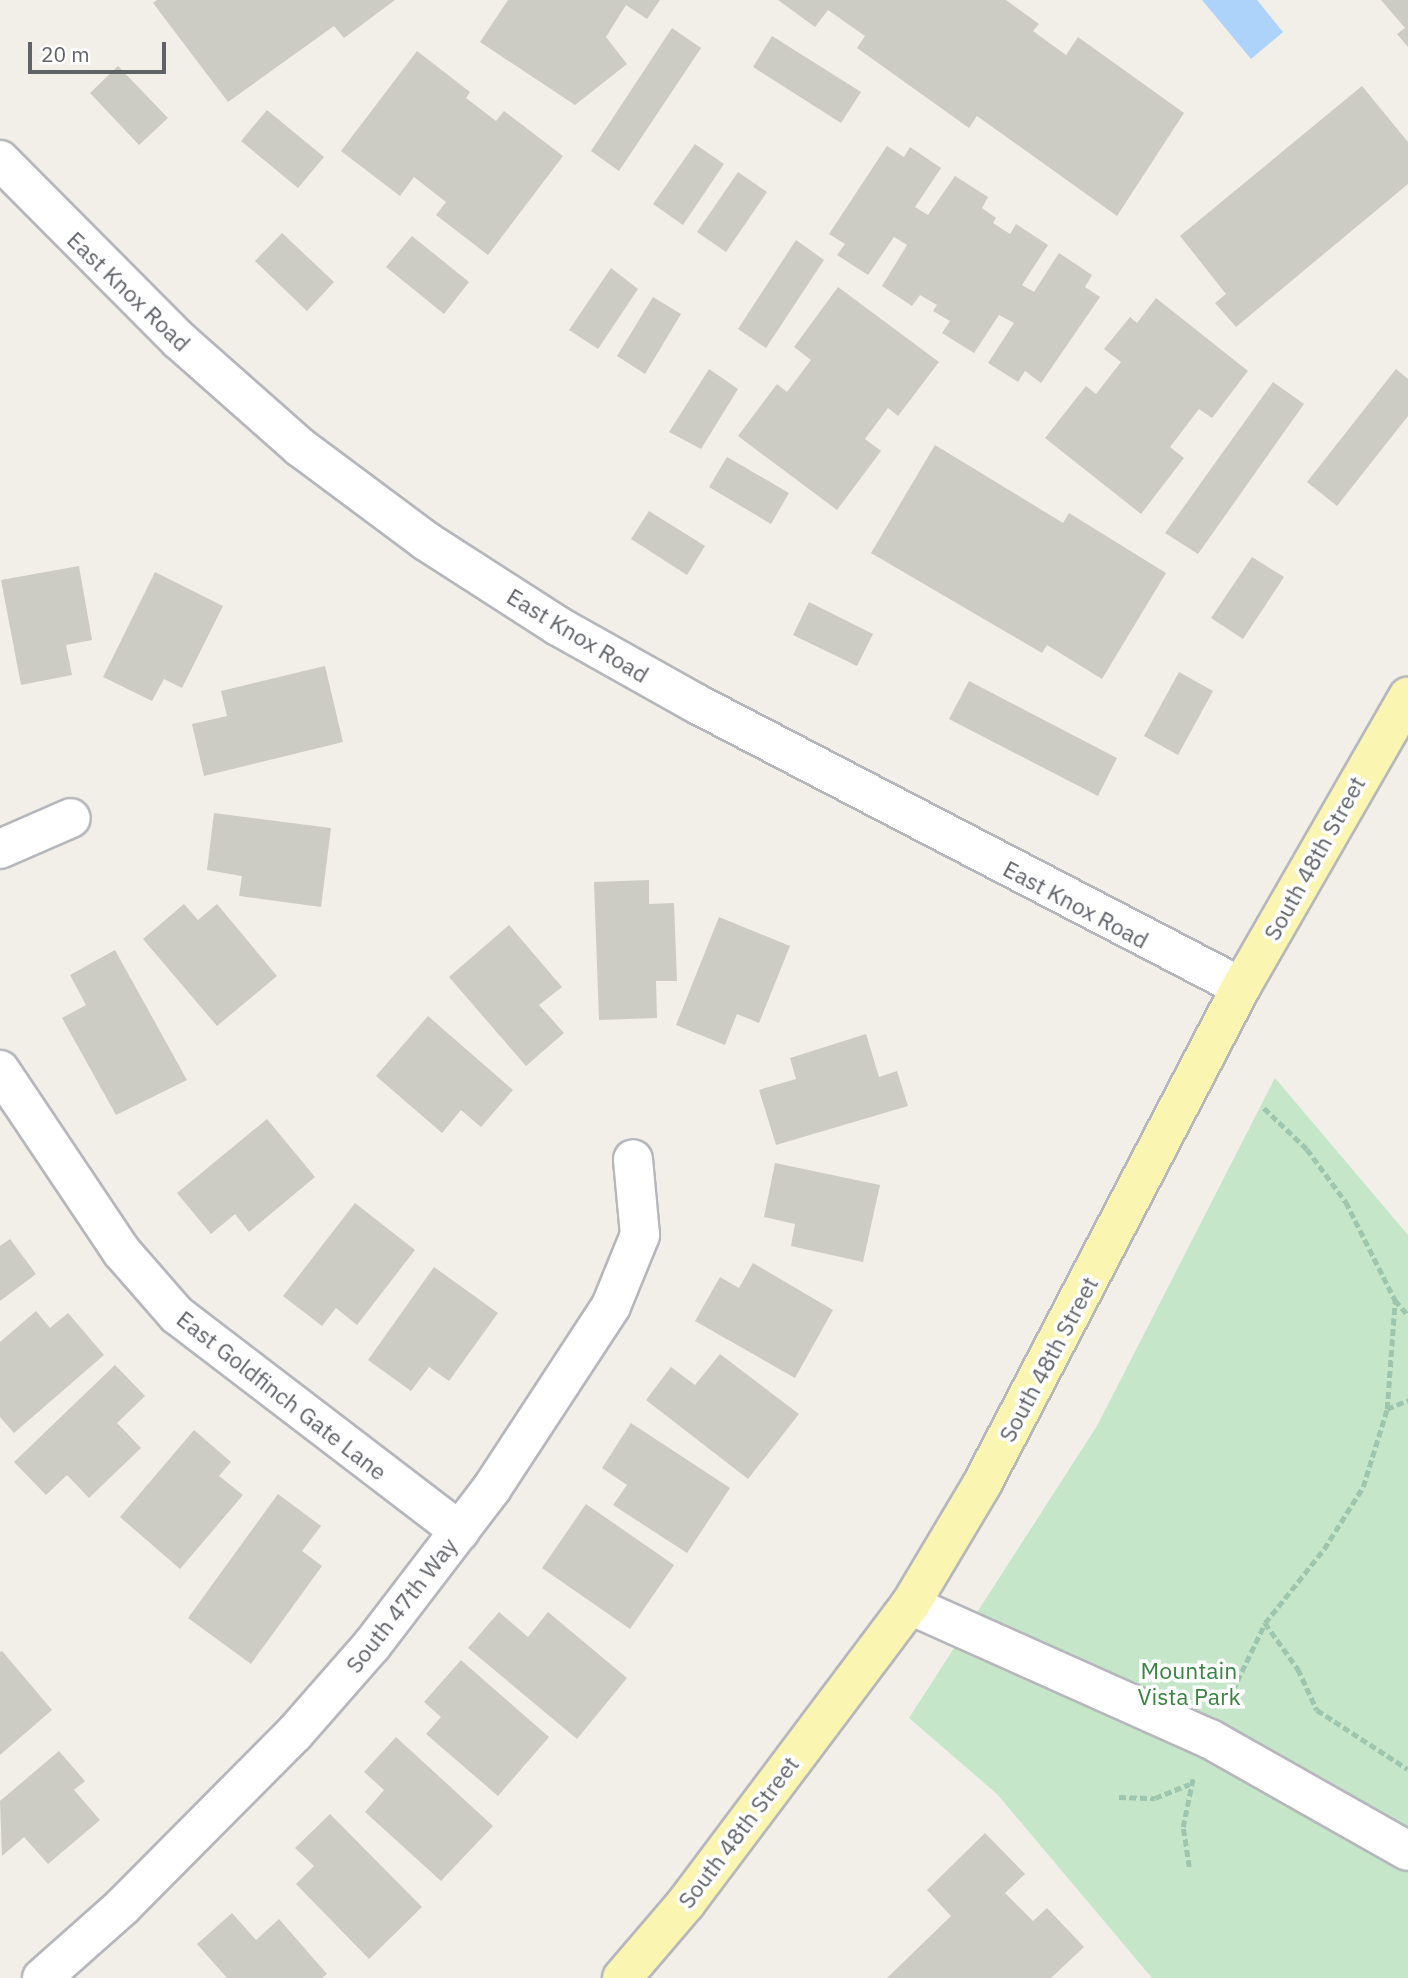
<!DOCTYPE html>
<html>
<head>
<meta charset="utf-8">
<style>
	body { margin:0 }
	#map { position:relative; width:1408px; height:1978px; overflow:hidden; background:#f1efe8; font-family:"IBM Plex Sans",sans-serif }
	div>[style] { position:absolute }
	.green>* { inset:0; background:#c6e6c9 }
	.water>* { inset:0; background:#aed3fb }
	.building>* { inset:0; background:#cccbc4 }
	.path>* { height:4.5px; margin-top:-2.25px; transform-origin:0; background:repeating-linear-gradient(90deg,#9ec5ad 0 7px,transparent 0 10.5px) }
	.roads { filter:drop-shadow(2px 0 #b5b7bc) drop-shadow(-2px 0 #b5b7bc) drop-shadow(0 2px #b5b7bc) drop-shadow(0 -2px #b5b7bc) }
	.minor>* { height:38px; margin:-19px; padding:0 19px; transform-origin:19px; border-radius:19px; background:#fff }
	.major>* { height:38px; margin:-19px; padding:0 19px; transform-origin:19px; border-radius:19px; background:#fbf5b2 }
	span { translate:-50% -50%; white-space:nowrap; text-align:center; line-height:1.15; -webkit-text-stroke:7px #fff; paint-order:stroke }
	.street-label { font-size:23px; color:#5f6268 }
	.park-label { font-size:23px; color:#3a8442 }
	.scale { position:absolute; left:28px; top:42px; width:138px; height:32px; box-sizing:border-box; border:4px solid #5f6268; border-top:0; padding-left:9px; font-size:21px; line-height:24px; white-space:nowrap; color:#5f6268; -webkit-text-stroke:5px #fff; paint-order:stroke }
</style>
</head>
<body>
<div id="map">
	<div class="green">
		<i style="clip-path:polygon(1275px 1078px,1408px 1235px,1408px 1978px,1152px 1978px,997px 1794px,909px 1718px,1097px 1426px)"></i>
	</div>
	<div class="water">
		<i style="clip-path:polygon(1202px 0,1257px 0,1283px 32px,1251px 59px)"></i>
	</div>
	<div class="building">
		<i style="clip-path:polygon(157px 0,395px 0,344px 38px,334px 26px,228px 102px,153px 3px)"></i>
		<i style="clip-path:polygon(508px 0,660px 0,647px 19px,626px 5px,606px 37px,627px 64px,575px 105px,480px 42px)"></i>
		<i style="clip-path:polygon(778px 0,1006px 0,1039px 24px,1033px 31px,1066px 55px,1078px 37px,1184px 113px,1117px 216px,977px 116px,969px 128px,857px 48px,865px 36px,828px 10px,815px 27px)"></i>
		<i style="clip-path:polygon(1381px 0,1408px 0,1408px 47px,1397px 34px,1405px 28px)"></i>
		<i style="clip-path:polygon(672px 28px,701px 48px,619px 171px,591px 151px)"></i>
		<i style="clip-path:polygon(772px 36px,861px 92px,841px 123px,753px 67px)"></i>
		<i style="clip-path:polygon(417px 51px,470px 92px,466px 98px,496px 121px,504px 111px,563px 156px,488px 255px,436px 215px,446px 202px,414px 177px,400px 196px,341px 151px)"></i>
		<i style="clip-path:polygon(118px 66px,168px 118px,139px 145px,90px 93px)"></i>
		<i style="clip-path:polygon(1362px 86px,1408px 142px,1408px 184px,1236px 327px,1215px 303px,1226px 294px,1180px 236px)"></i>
		<i style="clip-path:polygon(267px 110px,324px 157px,298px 188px,241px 141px)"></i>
		<i style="clip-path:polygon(695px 144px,724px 164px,683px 225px,653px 204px)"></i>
		<i style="clip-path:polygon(887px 146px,904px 157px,910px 147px,941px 168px,915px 207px,928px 215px,955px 176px,988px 197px,982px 208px,996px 218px,993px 223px,1010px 234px,1016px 224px,1048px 245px,1022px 285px,1034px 292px,1059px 253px,1092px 275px,1085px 287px,1100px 297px,1041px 383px,1025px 371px,1018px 382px,988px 363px,1014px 323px,999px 315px,974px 353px,942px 333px,950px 321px,933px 311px,937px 305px,920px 295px,912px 306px,882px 286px,907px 245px,894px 237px,868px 275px,837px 255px,845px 244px,829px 234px)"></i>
		<i style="clip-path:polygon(738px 172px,767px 192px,726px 252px,697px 232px)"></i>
		<i style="clip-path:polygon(282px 233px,334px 282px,307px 311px,255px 261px)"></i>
		<i style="clip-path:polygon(412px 236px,469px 282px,444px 314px,386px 267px)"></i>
		<i style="clip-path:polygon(796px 240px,824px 260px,766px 348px,738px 329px)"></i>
		<i style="clip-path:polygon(611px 268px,638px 289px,598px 349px,569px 330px)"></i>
		<i style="clip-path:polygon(838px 287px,939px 362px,898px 416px,888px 408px,865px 439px,881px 451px,837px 510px,738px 436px,777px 384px,787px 392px,811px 360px,794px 347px)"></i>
		<i style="clip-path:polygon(653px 297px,681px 314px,645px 374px,617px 356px)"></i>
		<i style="clip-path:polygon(1156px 298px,1248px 371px,1212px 418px,1199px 409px,1170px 447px,1184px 458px,1141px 514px,1045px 438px,1086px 386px,1096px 394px,1121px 362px,1104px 349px,1130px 317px,1137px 323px)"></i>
		<i style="clip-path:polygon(709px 369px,738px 389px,701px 449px,669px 432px)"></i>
		<i style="clip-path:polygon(1396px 369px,1408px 379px,1408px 416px,1337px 506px,1307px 482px)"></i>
		<i style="clip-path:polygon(1273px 382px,1304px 404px,1198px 554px,1165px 533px)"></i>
		<i style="clip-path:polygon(935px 445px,1063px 523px,1069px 513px,1166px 573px,1102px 679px,1047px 645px,1042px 653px,871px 553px)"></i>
		<i style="clip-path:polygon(727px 457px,789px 493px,771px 524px,709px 487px)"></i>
		<i style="clip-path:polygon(649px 511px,705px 546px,687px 575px,631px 539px)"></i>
		<i style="clip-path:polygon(1252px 557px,1284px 577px,1243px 639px,1211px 618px)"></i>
		<i style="clip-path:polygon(79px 566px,92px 640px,66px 645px,72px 675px,21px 685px,1px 580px)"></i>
		<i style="clip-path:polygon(155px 572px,223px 606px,182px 688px,164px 679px,152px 701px,103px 677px)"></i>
		<i style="clip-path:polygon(809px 602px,873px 634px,857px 666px,793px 635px)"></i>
		<i style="clip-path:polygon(325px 666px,343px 742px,204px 776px,192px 724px,227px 716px,221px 691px)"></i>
		<i style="clip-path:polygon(1179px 672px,1213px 691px,1178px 755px,1144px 736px)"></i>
		<i style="clip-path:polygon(969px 681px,1117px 758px,1098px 796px,949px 719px)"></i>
		<i style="clip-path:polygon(214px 813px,331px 828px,321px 907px,239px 896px,242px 876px,207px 870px)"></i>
		<i style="clip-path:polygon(649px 880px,649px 904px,674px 903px,677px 981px,656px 981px,657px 1018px,599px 1020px,594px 882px)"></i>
		<i style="clip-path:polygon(184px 904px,198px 920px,217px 904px,277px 976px,217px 1026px,143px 939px)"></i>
		<i style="clip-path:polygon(719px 917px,790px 946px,759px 1023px,737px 1014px,725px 1045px,676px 1025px)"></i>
		<i style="clip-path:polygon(509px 925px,562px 987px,539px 1005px,564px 1033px,526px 1066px,449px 977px)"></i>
		<i style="clip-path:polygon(115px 950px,187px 1080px,116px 1115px,62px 1018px,86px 1005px,70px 975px)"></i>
		<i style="clip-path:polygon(428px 1016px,513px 1090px,481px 1127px,461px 1110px,442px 1133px,376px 1076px)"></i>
		<i style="clip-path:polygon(866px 1034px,879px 1077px,897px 1071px,908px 1106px,776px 1145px,759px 1090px,796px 1079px,790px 1058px)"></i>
		<i style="clip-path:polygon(267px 1119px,315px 1177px,249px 1232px,235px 1214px,211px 1234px,177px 1193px)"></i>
		<i style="clip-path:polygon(775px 1163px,880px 1185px,863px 1262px,791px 1246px,795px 1224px,764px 1217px)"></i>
		<i style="clip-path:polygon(355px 1203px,415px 1250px,357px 1325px,336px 1308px,322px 1326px,283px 1296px)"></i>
		<i style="clip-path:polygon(10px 1239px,36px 1274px,0 1301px,0 1246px)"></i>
		<i style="clip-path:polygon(753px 1263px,833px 1310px,795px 1378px,695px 1321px,720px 1277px,739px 1288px)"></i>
		<i style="clip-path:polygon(434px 1267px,498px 1313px,449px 1381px,429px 1367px,411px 1391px,368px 1360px)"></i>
		<i style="clip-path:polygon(36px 1311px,50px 1328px,68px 1313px,104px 1355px,14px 1433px,0 1417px,0 1342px)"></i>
		<i style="clip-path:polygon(720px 1354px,799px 1414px,748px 1479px,646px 1400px,671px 1367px,695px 1385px)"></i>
		<i style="clip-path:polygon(115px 1365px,145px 1396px,117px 1423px,141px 1448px,89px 1498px,67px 1475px,46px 1495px,14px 1462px)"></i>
		<i style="clip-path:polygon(631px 1423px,730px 1488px,687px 1553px,613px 1505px,627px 1485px,602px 1468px)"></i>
		<i style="clip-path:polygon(194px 1430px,231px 1462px,219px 1476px,243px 1495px,180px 1569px,120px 1517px)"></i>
		<i style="clip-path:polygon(278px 1494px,321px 1526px,302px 1551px,322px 1566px,251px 1664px,188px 1618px)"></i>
		<i style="clip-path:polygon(586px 1504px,674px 1565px,630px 1629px,542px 1568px)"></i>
		<i style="clip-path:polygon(499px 1612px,528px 1637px,548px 1612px,627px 1678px,577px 1739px,468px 1648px)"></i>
		<i style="clip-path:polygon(2px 1651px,52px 1710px,0 1755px,0 1652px)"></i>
		<i style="clip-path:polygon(461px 1660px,549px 1737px,498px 1796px,426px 1734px,441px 1717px,424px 1702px)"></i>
		<i style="clip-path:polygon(396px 1737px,493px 1826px,441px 1881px,365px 1812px,384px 1790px,364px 1772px)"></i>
		<i style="clip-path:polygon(59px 1751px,85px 1781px,74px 1790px,100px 1820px,48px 1864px,24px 1837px,2px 1856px,0 1801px)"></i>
		<i style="clip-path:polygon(330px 1814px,422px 1907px,369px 1959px,296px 1884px,314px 1866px,295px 1848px)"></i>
		<i style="clip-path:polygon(985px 1833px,1025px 1874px,1005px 1893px,1033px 1921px,1047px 1908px,1084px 1947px,1051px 1978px,887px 1978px,951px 1916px,927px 1890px)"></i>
		<i style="clip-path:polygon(232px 1913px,256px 1940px,279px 1919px,327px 1974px,322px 1978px,227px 1978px,197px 1944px)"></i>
	</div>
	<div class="path">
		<i style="left:1264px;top:1108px;width:59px;rotate:43.6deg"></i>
		<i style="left:1307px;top:1149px;width:66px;rotate:53.7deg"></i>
		<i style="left:1346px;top:1202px;width:110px;rotate:63.4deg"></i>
		<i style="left:1395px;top:1300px;width:20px;rotate:49deg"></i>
		<i style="left:1387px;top:1409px;width:23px;rotate:-23deg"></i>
		<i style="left:1265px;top:1623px;width:57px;rotate:54.3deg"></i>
		<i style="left:1298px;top:1669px;width:45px;rotate:65.1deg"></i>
		<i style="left:1317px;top:1710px;width:108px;rotate:33deg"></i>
		<i style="left:1228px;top:1700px;width:85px;rotate:-64.3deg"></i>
		<i style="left:1265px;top:1623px;width:95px;rotate:-51.4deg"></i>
		<i style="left:1324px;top:1549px;width:73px;rotate:-57.8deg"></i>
		<i style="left:1363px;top:1487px;width:82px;rotate:-72.9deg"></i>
		<i style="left:1387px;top:1409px;width:109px;rotate:-85.8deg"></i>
		<i style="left:1119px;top:1797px;width:36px;rotate:2deg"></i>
		<i style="left:1155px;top:1798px;width:37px;rotate:-22deg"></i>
		<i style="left:1189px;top:1867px;width:40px;rotate:-98.5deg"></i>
		<i style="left:1183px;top:1827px;width:50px;rotate:-78.5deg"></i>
	</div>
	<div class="roads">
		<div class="minor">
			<i style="left:0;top:160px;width:254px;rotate:45.2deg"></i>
			<i style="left:179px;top:340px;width:162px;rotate:41.5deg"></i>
			<i style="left:300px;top:447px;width:157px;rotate:36.7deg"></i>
			<i style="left:426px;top:541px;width:157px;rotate:32.8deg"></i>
			<i style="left:558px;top:626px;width:159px;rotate:29.3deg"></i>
			<i style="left:697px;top:704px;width:613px;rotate:27.48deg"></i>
			<i style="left:0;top:849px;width:77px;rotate:-23.6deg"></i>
			<i style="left:0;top:1070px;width:219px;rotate:56.2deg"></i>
			<i style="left:122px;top:1252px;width:84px;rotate:48.9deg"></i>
			<i style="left:177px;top:1315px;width:356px;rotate:37.4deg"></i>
			<i style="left:910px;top:1605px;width:329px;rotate:24.1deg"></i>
			<i style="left:1210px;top:1739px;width:227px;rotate:29.5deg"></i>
			<i style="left:42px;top:1978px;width:107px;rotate:-41.6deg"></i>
			<i style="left:122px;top:1907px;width:244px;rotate:-45.2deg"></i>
			<i style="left:294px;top:1734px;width:118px;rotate:-48.8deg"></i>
			<i style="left:372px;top:1645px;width:198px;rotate:-52.6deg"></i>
			<i style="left:492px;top:1488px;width:217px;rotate:-56.8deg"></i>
			<i style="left:611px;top:1306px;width:77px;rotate:-67.8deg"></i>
			<i style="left:640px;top:1235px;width:76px;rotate:-95.3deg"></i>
		</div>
		<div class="major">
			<i style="left:622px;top:1978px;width:99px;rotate:-49.5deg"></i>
			<i style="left:686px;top:1903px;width:373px;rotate:-53.1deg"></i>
			<i style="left:910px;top:1605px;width:141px;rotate:-59.2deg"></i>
			<i style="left:982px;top:1484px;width:560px;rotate:-62.47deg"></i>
			<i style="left:1241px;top:987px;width:335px;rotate:-60.1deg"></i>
		</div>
	</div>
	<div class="street-label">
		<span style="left:129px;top:291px;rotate:44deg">East Knox Road</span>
		<span style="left:578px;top:635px;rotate:31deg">East Knox Road</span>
		<span style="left:1314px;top:858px;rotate:-61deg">South 48th Street</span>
		<span style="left:1076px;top:904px;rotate:28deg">East Knox Road</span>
		<span style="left:1048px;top:1359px;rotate:-62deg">South 48th Street</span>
		<span style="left:282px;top:1395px;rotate:38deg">East Goldfinch Gate Lane</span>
		<span style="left:401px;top:1605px;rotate:-52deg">South 47th Way</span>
		<span style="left:738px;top:1832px;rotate:-53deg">South 48th Street</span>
	</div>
	<div class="park-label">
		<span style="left:1189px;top:1683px">Mountain<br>Vista Park</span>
	</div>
	<div class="scale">20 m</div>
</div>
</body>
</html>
